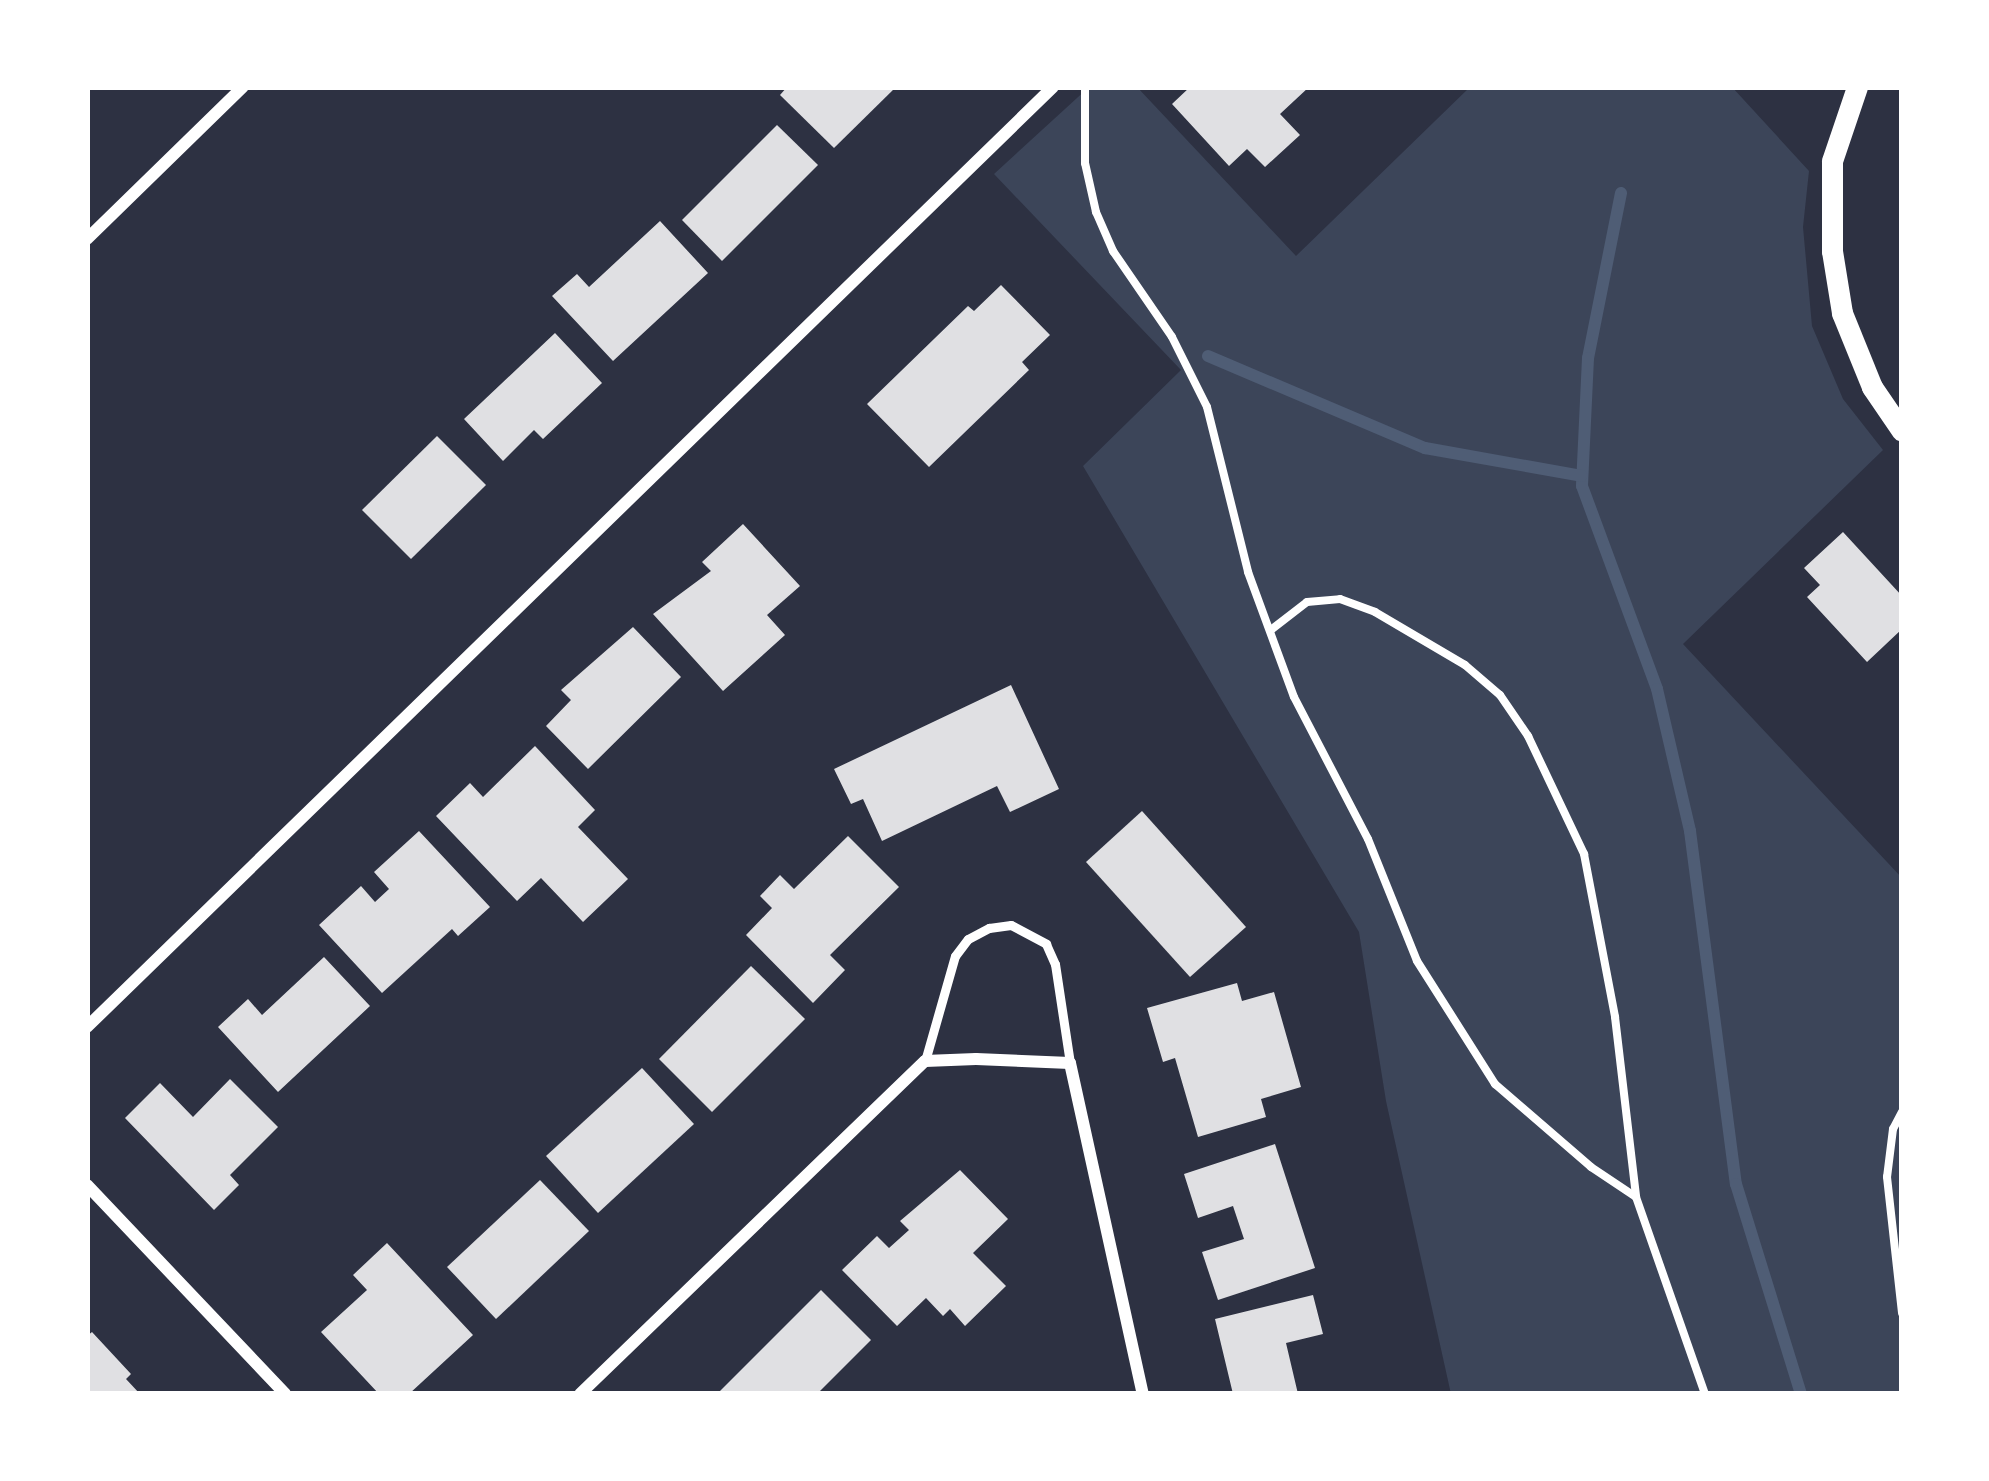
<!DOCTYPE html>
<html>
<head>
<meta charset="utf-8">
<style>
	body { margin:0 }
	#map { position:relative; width:1989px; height:1481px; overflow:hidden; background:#2d3142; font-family:"Exo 2",sans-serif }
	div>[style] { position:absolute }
	.green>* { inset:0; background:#3c4559 }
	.stream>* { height:12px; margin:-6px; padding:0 6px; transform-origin:6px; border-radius:6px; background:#4f5d75 }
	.building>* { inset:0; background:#e0e0e3 }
	.path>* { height:8px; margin:-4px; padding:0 4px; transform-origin:4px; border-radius:4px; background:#fff }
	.service>* { height:9px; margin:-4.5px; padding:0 4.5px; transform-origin:4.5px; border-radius:4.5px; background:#fff }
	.minor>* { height:12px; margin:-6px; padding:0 6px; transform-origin:6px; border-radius:6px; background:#fff }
	.tertiary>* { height:21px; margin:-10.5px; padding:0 10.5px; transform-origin:10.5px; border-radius:10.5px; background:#fff }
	span { translate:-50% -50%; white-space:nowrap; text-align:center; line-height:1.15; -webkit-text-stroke:9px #fff; paint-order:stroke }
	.frame { position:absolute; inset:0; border:90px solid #fff; pointer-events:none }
</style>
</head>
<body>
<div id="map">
	<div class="green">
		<i style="clip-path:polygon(1089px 87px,1137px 87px,1296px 256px,1470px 87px,1732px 87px,1809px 171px,1803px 227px,1812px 326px,1843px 399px,1883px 450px,1683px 644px,1902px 878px,1902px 1394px,1451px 1394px,1386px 1101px,1359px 932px,1083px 466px,1181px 370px,994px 174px)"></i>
	</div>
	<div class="stream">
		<i style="left:1621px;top:193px;width:168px;rotate:101.3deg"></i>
		<i style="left:1588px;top:358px;width:128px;rotate:92.7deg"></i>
		<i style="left:1582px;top:486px;width:216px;rotate:69.7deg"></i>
		<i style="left:1657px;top:689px;width:146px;rotate:76.9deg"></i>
		<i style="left:1690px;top:831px;width:356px;rotate:82.6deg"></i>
		<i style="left:1736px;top:1184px;width:220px;rotate:72.8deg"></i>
		<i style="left:1208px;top:356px;width:236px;rotate:23deg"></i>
		<i style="left:1425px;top:448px;width:159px;rotate:10.1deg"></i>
	</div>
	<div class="building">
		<i style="clip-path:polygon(787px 87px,896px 87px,834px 148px,780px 95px)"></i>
		<i style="clip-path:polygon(1190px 87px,1309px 87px,1280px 114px,1300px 135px,1265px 167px,1247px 149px,1229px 166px,1172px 104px)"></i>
		<i style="clip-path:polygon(777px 125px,818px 165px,722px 261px,682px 220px)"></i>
		<i style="clip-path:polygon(660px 221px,708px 273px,613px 361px,552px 296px,577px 274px,589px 287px)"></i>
		<i style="clip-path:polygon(1001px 285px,1050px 335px,1022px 362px,1029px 370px,929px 467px,867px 404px,968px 306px,974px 311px)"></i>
		<i style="clip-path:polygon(555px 333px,602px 383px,543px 439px,534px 430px,503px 461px,464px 419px)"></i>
		<i style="clip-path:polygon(437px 436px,486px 485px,411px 559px,362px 510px)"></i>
		<i style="clip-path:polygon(743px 524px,800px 586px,767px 615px,785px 635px,723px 691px,653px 614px,711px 571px,702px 562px)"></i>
		<i style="clip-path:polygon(1843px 532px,1902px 596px,1902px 629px,1867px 662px,1807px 597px,1820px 585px,1804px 568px)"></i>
		<i style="clip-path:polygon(633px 627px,681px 677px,588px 769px,546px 726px,571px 700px,561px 690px)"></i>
		<i style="clip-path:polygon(1011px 685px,1059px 789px,1010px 812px,997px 786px,882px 841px,863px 799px,851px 804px,834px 769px)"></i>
		<i style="clip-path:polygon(535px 746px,595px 810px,578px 827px,628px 879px,583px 922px,541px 878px,517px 901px,436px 816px,470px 783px,483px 797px)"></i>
		<i style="clip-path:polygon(1142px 811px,1246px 927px,1190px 977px,1086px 862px)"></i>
		<i style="clip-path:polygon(419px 831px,490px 907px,458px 936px,452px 929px,382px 993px,319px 925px,361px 886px,375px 902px,389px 889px,374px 872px)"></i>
		<i style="clip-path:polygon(848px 836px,899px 887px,830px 955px,845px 970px,813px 1003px,746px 935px,772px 908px,760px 896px,780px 875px,794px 889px)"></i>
		<i style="clip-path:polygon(324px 957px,370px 1006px,278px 1092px,218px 1027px,248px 999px,262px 1015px)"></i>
		<i style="clip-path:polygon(751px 966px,805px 1019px,712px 1112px,659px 1059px)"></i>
		<i style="clip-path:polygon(1237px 983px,1242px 1001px,1274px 992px,1301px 1087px,1261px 1099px,1266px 1117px,1198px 1137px,1175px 1058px,1163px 1062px,1147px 1008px)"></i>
		<i style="clip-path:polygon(642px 1068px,694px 1124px,598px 1213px,546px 1156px)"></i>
		<i style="clip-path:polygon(230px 1079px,278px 1127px,230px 1175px,239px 1185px,214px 1210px,125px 1118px,160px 1083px,193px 1117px)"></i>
		<i style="clip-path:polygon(1275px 1144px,1315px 1268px,1218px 1300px,1202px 1252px,1244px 1239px,1233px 1206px,1198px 1218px,1184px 1174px)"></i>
		<i style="clip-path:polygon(960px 1170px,1008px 1219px,973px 1253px,1006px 1286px,965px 1326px,950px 1309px,943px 1316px,926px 1298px,897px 1326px,842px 1270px,877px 1236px,889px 1248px,909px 1230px,900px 1221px)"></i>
		<i style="clip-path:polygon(540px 1180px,589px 1231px,496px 1319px,447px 1267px)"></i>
		<i style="clip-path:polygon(387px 1243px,473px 1335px,409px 1394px,379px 1394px,321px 1332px,367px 1290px,353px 1275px)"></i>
		<i style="clip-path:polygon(821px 1290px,871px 1340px,817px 1394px,717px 1394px)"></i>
		<i style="clip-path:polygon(1313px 1295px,1323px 1334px,1286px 1343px,1298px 1394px,1233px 1394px,1215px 1319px)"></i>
		<i style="clip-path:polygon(92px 1332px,131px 1374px,126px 1379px,140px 1394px,87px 1394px,87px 1336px)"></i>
	</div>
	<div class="path">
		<i style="left:1085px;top:87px;width:76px;rotate:90deg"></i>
		<i style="left:1085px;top:163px;width:50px;rotate:77.3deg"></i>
		<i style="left:1096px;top:212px;width:43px;rotate:66.4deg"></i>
		<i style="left:1113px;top:251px;width:104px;rotate:55.5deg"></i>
		<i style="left:1172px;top:337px;width:78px;rotate:63.4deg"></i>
		<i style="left:1207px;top:407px;width:170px;rotate:76deg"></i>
		<i style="left:1248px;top:572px;width:133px;rotate:69.8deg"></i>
		<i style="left:1294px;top:697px;width:160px;rotate:62.5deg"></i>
		<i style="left:1368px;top:839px;width:131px;rotate:68.1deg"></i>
		<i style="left:1417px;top:961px;width:146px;rotate:57.6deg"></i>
		<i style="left:1495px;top:1084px;width:127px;rotate:40.8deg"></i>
		<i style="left:1591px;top:1167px;width:54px;rotate:33.7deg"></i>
		<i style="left:1272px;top:629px;width:44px;rotate:-37.6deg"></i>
		<i style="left:1307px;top:602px;width:33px;rotate:-5deg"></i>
		<i style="left:1340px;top:599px;width:37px;rotate:20deg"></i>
		<i style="left:1375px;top:612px;width:104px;rotate:30.5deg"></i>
		<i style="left:1465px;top:665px;width:46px;rotate:40.6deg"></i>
		<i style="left:1500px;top:695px;width:50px;rotate:55.7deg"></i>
		<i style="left:1528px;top:736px;width:131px;rotate:64.6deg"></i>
		<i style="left:1584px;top:854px;width:166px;rotate:79.2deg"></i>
		<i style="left:1615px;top:1017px;width:181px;rotate:83.3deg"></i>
		<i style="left:1636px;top:1197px;width:209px;rotate:70.7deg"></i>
		<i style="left:1902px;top:1112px;width:19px;rotate:118deg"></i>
		<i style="left:1893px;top:1129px;width:48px;rotate:97.1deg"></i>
		<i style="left:1887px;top:1177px;width:137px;rotate:83.7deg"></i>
	</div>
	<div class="service">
		<i style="left:925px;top:1061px;width:109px;rotate:-74.1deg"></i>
		<i style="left:955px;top:956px;width:21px;rotate:-53deg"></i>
		<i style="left:968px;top:939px;width:24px;rotate:-28deg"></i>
		<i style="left:989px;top:928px;width:22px;rotate:-8deg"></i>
		<i style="left:1011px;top:925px;width:40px;rotate:28deg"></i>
		<i style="left:1046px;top:944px;width:22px;rotate:66deg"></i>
		<i style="left:1055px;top:964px;width:100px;rotate:81.4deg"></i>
	</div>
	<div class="minor">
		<i style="left:87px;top:239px;width:218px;rotate:-44.3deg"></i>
		<i style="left:87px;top:1027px;width:1348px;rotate:-44.22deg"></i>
		<i style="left:87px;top:1185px;width:288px;rotate:46.5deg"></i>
		<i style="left:580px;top:1394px;width:479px;rotate:-44deg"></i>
		<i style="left:925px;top:1061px;width:51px;rotate:-2.2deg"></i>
		<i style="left:976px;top:1059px;width:94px;rotate:2.4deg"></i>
		<i style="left:1070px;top:1063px;width:339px;rotate:77.6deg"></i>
	</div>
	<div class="tertiary">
		<i style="left:1857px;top:87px;width:78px;rotate:108.7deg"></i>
		<i style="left:1832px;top:161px;width:90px;rotate:90deg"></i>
		<i style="left:1832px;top:251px;width:63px;rotate:80.8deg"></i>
		<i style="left:1842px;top:313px;width:80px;rotate:67.9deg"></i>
		<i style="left:1872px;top:387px;width:53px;rotate:55.7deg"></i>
	</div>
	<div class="frame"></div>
</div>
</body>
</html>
